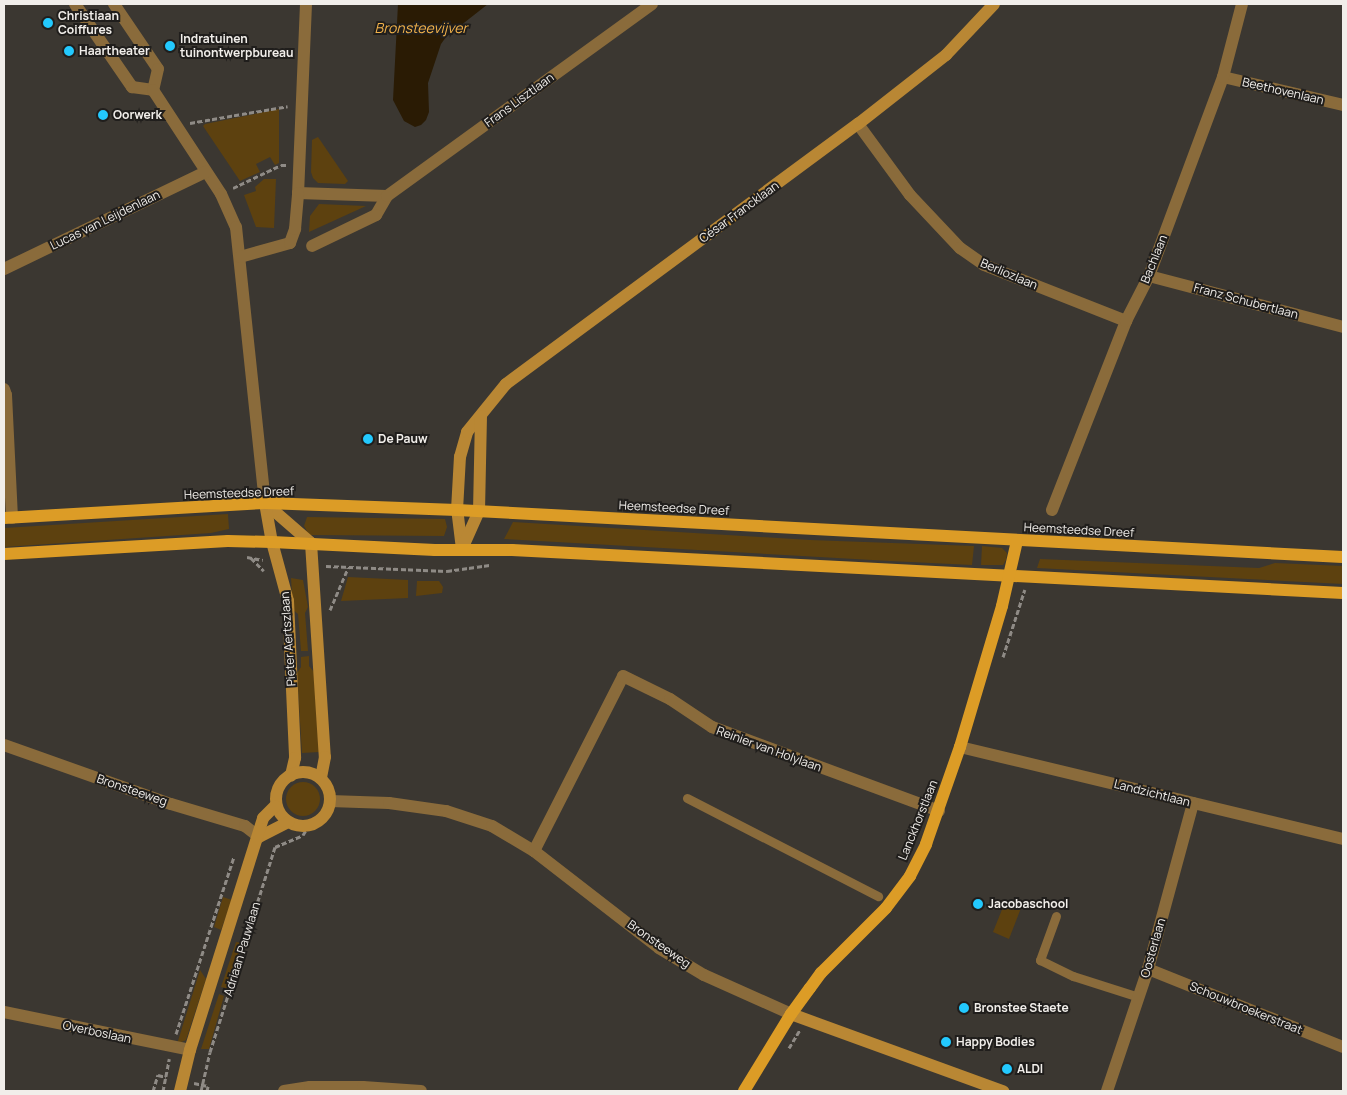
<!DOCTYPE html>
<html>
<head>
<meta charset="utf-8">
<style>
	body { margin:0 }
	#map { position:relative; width:1347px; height:1095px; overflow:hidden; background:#3b3731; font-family:Manrope,sans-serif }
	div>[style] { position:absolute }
	.green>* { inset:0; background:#5d410f }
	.round { border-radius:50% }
	.water>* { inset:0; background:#2a1b04 }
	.path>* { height:3px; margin-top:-1.5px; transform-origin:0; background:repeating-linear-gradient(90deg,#8f8b86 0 5px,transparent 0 7.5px) }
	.lane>* { height:9px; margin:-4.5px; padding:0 4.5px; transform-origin:4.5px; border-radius:4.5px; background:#8a6b3b }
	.street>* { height:12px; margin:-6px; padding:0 6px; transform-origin:6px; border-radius:6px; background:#8a6b3b }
	.secondary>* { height:12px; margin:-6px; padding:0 6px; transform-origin:6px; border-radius:6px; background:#b98734 }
	.secondary>.ring { margin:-6px; padding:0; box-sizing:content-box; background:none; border:12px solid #b98734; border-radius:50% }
	.primary>* { height:12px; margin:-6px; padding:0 6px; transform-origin:6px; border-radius:6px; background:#dc9c26 }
	.dots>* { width:14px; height:14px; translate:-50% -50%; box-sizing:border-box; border:2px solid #201e1c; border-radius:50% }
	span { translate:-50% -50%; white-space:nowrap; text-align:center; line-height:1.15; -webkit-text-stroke:4px #201e1c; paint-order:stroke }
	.poi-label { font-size:12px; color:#f1eeea; font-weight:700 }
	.left { translate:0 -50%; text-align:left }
	.street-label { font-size:12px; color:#f1eeea }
	.water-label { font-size:14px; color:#f3b34b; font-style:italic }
	.frame { position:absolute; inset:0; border:5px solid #f1eeea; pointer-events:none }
</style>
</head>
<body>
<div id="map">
	<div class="green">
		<i style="clip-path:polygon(279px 109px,279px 163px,275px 165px,270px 157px,256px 164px,260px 172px,240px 181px,203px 126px,205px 124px)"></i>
		<i style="clip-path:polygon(318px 137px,348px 181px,345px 184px,318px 183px,313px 178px,311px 172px,312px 140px)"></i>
		<i style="clip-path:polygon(264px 179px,276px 179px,274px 228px,256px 227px,244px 195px,256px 191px,255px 187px)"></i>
		<i style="clip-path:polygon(319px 204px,366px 206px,309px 232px,310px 216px)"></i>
		<i style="clip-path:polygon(228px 514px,229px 529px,211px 533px,4px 547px,4px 528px)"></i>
		<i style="clip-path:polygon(307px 517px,445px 519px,447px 527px,444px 536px,309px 535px,304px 526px)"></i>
		<i style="clip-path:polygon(513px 522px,810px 540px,974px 546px,972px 565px,890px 561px,504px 539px)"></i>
		<i style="clip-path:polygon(982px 546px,1002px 548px,1007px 553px,1006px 560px,1003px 565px,981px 565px)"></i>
		<i style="clip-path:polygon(1040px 559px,1259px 568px,1275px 563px,1343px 566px,1343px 584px,1037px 568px)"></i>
		<i style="clip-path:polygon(348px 577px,408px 580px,408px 598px,341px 601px)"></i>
		<i style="clip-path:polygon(291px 578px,303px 580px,308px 607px,305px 613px,308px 651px,301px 651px,298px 614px,293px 610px)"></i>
		<i style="clip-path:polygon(417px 581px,439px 581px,443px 587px,442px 593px,416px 596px)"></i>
		<i style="clip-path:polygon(309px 656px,309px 666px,314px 672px,319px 752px,302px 753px,297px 673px,301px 667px,301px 657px)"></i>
		<i class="round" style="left:286px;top:782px;width:34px;height:34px"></i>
		<i style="clip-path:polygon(223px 897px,232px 900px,221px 930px,214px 927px)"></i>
		<i style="clip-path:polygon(1005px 902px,1021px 908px,1009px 939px,993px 932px)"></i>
		<i style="clip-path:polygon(236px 942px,242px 943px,228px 989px,221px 987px)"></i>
		<i style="clip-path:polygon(200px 970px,206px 979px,186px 1040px,177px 1044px)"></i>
		<i style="clip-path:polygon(219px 994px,224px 996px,209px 1049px,201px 1049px)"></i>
	</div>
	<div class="water">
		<i style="clip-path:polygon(398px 4px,488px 4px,446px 37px,441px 44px,428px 83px,429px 112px,426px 120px,421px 125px,415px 127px,404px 121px,393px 100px)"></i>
	</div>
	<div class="path">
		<i style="left:190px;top:123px;width:99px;rotate:-9.8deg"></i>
		<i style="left:233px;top:188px;width:53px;rotate:-25.6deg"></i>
		<i style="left:281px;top:165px;width:6px"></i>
		<i style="left:247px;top:557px;width:16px;rotate:11deg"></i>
		<i style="left:251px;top:558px;width:18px;rotate:45deg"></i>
		<i style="left:326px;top:566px;width:121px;rotate:2.4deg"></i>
		<i style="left:447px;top:571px;width:43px;rotate:-7.9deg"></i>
		<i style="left:330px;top:610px;width:46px;rotate:-66.8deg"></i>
		<i style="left:1003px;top:657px;width:71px;rotate:-72.1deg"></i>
		<i style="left:176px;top:1034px;width:186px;rotate:-71.9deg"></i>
		<i style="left:789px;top:1048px;width:21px;rotate:-59deg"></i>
		<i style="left:194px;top:1083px;width:14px;rotate:12deg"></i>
		<i style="left:208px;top:1086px;width:5px;rotate:101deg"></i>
		<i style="left:153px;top:1091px;width:17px;rotate:-73deg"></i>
		<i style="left:158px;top:1075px;width:8px;rotate:14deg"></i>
		<i style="left:163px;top:1091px;width:33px;rotate:-79deg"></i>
		<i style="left:201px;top:1091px;width:40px;rotate:-77deg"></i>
		<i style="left:210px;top:1052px;width:215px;rotate:-72.4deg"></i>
		<i style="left:275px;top:847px;width:30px;rotate:-23deg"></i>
		<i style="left:303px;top:835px;width:12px;rotate:-59deg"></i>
	</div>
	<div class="lane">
		<i style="left:687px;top:798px;width:215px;rotate:27.2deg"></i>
		<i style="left:1056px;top:916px;width:47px;rotate:110deg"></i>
		<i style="left:1040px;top:960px;width:37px;rotate:26deg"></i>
		<i style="left:1073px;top:976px;width:69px;rotate:17.7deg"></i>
	</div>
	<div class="street">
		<i style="left:75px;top:4px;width:101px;rotate:55.5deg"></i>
		<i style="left:132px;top:87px;width:21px;rotate:8deg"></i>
		<i style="left:114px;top:4px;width:78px;rotate:55.9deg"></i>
		<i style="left:158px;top:69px;width:22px;rotate:103deg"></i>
		<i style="left:153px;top:90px;width:124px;rotate:56.8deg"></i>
		<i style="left:221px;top:194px;width:36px;rotate:66deg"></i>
		<i style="left:236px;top:227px;width:278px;rotate:84deg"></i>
		<i style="left:306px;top:4px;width:189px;rotate:92.4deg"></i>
		<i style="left:298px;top:193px;width:89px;rotate:1.9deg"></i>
		<i style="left:387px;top:196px;width:22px;rotate:120deg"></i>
		<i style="left:376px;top:215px;width:71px;rotate:154.2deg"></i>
		<i style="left:1223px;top:77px;width:123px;rotate:13.1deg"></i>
		<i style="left:858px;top:124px;width:88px;rotate:53.8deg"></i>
		<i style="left:910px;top:195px;width:73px;rotate:46.7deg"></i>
		<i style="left:960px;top:248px;width:29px;rotate:35deg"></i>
		<i style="left:984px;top:265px;width:153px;rotate:21.5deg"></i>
		<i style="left:387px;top:196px;width:327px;rotate:-35.9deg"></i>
		<i style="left:240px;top:257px;width:52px;rotate:-15.6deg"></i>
		<i style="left:290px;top:243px;width:15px;rotate:-70deg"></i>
		<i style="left:295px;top:229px;width:36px;rotate:-85deg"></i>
		<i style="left:4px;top:269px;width:224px;rotate:-25.7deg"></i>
		<i style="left:1149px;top:276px;width:201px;rotate:14.7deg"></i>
		<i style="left:4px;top:389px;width:6px;rotate:72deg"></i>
		<i style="left:6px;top:395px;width:123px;rotate:87.2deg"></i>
		<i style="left:1052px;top:510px;width:203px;rotate:-68.6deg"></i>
		<i style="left:1126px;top:321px;width:51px;rotate:-62.9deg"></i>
		<i style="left:1149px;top:276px;width:212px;rotate:-69.6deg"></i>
		<i style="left:1223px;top:77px;width:75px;rotate:-75.4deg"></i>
		<i style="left:4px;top:745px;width:177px;rotate:19.5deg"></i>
		<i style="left:171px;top:804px;width:77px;rotate:16.6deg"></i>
		<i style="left:245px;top:826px;width:18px;rotate:38deg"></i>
		<i style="left:960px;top:747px;width:394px;rotate:13.5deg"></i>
		<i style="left:330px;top:801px;width:59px;rotate:1.9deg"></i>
		<i style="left:389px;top:803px;width:58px;rotate:8deg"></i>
		<i style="left:446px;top:811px;width:48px;rotate:18.1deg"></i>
		<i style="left:492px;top:826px;width:49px;rotate:30.8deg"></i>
		<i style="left:534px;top:851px;width:158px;rotate:37.8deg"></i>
		<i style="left:659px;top:948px;width:52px;rotate:31deg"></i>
		<i style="left:704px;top:975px;width:95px;rotate:24.1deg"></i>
		<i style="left:534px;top:851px;width:196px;rotate:-63deg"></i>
		<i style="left:623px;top:676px;width:52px;rotate:26.1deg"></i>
		<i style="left:670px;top:699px;width:50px;rotate:33.7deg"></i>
		<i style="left:712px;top:727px;width:242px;rotate:20.3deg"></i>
		<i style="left:1148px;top:969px;width:210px;rotate:21.8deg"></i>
		<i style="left:4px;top:1012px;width:190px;rotate:11.5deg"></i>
		<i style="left:284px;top:1091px;width:26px;rotate:-9deg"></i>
		<i style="left:310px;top:1087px;width:53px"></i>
		<i style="left:363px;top:1087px;width:58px;rotate:3.9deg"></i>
		<i style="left:1107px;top:1091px;width:129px;rotate:-71.4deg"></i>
		<i style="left:1148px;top:969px;width:172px;rotate:-74.8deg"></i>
	</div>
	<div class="secondary">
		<i style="left:265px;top:503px;width:61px;rotate:41deg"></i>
		<i style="left:311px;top:543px;width:214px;rotate:86.3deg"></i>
		<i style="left:325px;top:757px;width:21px;rotate:101deg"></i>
		<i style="left:265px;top:503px;width:40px;rotate:80deg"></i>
		<i style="left:272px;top:542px;width:61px;rotate:74.8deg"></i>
		<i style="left:288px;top:601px;width:157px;rotate:87.4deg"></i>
		<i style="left:295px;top:758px;width:18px;rotate:103deg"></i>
		<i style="left:462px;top:549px;width:39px;rotate:-97deg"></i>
		<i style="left:457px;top:510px;width:53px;rotate:-86.8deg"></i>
		<i style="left:460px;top:457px;width:26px;rotate:-74deg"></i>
		<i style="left:467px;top:432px;width:62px;rotate:-50.9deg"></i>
		<i style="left:506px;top:384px;width:438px;rotate:-36.5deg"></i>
		<i style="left:858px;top:124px;width:112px;rotate:-38.1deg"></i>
		<i style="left:946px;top:55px;width:70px;rotate:-46.7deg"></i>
		<i style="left:462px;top:549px;width:42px;rotate:-65.9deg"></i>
		<i style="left:479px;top:511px;width:95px;rotate:-88.8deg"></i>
		<i class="ring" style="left:276px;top:772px;width:42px;height:42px"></i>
		<i style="left:259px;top:837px;width:33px;rotate:-27deg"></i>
		<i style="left:791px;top:1014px;width:226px;rotate:20deg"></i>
		<i style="left:180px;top:1091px;width:42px;rotate:-76.3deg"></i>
		<i style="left:190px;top:1050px;width:243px;rotate:-72.5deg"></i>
		<i style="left:263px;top:818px;width:17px;rotate:-45deg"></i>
	</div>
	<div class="primary">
		<i style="left:4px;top:518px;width:261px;rotate:-3.3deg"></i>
		<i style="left:265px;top:503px;width:192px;rotate:2.1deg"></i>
		<i style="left:457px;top:510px;width:887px;rotate:3.04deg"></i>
		<i style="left:4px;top:554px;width:224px;rotate:-3.3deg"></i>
		<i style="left:228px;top:541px;width:44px;rotate:1.3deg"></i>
		<i style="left:272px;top:542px;width:163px;rotate:2.8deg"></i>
		<i style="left:435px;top:550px;width:77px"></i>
		<i style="left:512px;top:550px;width:832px;rotate:2.96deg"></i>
		<i style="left:744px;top:1091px;width:90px;rotate:-58.6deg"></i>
		<i style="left:791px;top:1014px;width:32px;rotate:-54deg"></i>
		<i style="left:810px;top:988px;width:19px;rotate:-54deg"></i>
		<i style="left:821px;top:973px;width:92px;rotate:-45deg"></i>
		<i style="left:886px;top:908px;width:40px;rotate:-53deg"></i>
		<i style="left:910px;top:876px;width:36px;rotate:-63deg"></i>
		<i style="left:926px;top:844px;width:103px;rotate:-70.7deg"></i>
		<i style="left:960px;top:747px;width:147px;rotate:-73.4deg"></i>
		<i style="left:1002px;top:606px;width:67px;rotate:-77deg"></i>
	</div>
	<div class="dots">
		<i style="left:48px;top:23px;background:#23c9fe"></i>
		<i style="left:170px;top:46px;background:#23c9fe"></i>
		<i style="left:69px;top:51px;background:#23c9fe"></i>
		<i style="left:103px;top:115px;background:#23c9fe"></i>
		<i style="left:368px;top:439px;background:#23c9fe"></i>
		<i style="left:978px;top:904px;background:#23c9fe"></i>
		<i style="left:964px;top:1008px;background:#23c9fe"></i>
		<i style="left:946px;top:1042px;background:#23c9fe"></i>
		<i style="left:1007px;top:1069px;background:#23c9fe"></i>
	</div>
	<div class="poi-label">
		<span class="left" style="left:58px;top:23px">Christiaan<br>Coiffures</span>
		<span class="left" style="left:180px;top:46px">Indratuinen<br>tuinontwerpbureau</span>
		<span class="left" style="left:79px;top:51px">Haartheater</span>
		<span class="left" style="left:113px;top:115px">Oorwerk</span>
		<span class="left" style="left:378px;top:439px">De Pauw</span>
		<span class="left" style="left:988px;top:904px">Jacobaschool</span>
		<span class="left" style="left:974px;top:1008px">Bronstee Staete</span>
		<span class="left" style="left:956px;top:1042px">Happy Bodies</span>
		<span class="left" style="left:1017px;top:1069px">ALDI</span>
	</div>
	<div class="street-label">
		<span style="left:1283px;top:91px;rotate:13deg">Beethovenlaan</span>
		<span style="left:519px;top:100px;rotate:-36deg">Frans Lisztlaan</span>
		<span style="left:739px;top:212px;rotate:-36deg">César Francklaan</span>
		<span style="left:105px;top:220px;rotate:-26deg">Lucas van Leijdenlaan</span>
		<span style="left:1154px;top:259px;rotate:-68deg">Bachlaan</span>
		<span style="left:1009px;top:274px;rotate:23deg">Berliozlaan</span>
		<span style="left:1246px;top:301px;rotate:15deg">Franz Schubertlaan</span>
		<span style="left:239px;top:493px;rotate:-2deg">Heemsteedse Dreef</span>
		<span style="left:674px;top:508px;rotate:3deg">Heemsteedse Dreef</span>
		<span style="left:1079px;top:530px;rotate:3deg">Heemsteedse Dreef</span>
		<span style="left:288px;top:639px;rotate:-94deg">Pieter Aertszlaan</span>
		<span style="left:769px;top:749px;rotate:20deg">Reinier van Holylaan</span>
		<span style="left:132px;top:790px;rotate:19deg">Bronsteeweg</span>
		<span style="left:1152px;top:793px;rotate:14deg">Landzichtlaan</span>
		<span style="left:918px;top:820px;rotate:-68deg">Lanckhorstlaan</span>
		<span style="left:659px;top:944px;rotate:35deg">Bronsteeweg</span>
		<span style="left:1153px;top:948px;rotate:-74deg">Oosterlaan</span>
		<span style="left:242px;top:949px;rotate:-73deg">Adriaan Pauwlaan</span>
		<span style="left:1246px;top:1008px;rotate:22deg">Schouwbroekerstraat</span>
		<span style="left:97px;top:1032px;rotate:12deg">Overboslaan</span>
	</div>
	<div class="water-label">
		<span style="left:421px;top:28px">Bronsteevijver</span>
	</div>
	<div class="frame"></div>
</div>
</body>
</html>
